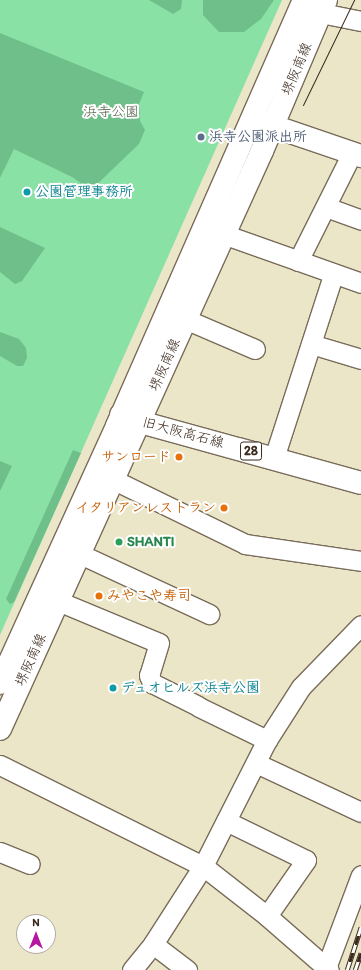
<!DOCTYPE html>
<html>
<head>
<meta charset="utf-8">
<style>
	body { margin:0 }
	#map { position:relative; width:361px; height:970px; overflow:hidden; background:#ece6c8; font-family:Itim,"Klee One",sans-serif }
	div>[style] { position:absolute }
	.green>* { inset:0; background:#89e1a5 }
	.forest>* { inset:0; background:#6ebf8a }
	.roads { filter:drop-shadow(1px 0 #796c5a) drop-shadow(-1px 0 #796c5a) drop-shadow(0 1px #796c5a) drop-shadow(0 -1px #796c5a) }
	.street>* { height:19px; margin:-9.5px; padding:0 9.5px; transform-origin:9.5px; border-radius:9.5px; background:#fff }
	.secondary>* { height:22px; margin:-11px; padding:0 11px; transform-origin:11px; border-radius:11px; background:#fff }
	.primary>* { height:22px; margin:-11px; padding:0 11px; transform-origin:11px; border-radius:11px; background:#fff }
	.tram>* { height:1px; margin:-0.5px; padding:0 0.5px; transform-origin:0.5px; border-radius:0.5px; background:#3b2a1e }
	.rail>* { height:4.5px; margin-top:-2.25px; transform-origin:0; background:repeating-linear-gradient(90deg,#fff 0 9px,#3b2a1e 0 18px); box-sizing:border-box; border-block:1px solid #3b2a1e }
	.dots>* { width:11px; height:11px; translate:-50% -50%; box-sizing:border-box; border:2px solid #fff; border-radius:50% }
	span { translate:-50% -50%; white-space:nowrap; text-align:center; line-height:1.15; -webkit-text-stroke:4px #fff; paint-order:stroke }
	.shield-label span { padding:1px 3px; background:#fff; border:1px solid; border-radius:3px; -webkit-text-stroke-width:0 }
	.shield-label { font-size:13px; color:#3b2a1e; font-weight:700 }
	.street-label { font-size:14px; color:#3b2a1e }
	.park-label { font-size:14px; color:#526146 }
	.service-label { font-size:14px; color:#4e5e75; font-weight:700 }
	.left { translate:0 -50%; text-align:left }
	.culture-label { font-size:14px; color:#0d838f; font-weight:700 }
	.food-label { font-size:14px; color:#c56008; font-weight:700 }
	.right { translate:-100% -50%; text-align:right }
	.leisure-label { font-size:14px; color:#27864d; font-weight:700 }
	.north { position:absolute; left:16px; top:914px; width:40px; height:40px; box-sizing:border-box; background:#fff; border:1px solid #b1aaa5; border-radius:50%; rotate:0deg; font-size:11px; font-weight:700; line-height:16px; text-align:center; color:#3b2a1e }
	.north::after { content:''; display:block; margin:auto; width:14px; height:18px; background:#b5179e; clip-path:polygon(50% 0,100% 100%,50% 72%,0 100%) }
</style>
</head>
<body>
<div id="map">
	<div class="green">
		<i style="clip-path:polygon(0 0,282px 0,0 635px)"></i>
	</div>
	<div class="forest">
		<i style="clip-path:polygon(149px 0,182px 0,181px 9px,173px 14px)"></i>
		<i style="clip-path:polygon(203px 0,274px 0,261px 19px,244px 32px,219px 32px,203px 15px)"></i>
		<i style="clip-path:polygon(0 33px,144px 92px,139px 104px,140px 121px,145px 130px,139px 144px,91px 190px,72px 177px,14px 149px,0 178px)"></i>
		<i style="clip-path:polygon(0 227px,45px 248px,22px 281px,15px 284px,0 272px)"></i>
		<i style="clip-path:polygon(0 332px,19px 339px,26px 348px,27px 358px,23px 366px,17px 366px,0 356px)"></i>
		<i style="clip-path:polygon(73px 450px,81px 453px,14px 602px,10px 604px,6px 599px)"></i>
		<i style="clip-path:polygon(0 461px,12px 466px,0 491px)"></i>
	</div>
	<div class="roads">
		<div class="street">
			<i style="left:321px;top:13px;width:41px;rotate:11.3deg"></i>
			<i style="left:326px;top:207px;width:37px;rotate:20deg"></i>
			<i style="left:223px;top:234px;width:146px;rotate:19.5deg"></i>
			<i style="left:298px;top:261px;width:121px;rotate:-63.4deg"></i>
			<i style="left:185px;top:319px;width:76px;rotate:23.2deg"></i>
			<i style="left:311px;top:344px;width:52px;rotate:16.7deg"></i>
			<i style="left:274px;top:458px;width:192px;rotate:-72.1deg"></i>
			<i style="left:114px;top:480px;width:146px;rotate:26deg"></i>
			<i style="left:245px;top:544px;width:117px;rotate:8.3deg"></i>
			<i style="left:67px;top:548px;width:157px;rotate:24.9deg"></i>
			<i style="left:58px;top:601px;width:109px;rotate:22.6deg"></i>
			<i style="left:159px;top:643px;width:34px;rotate:107deg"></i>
			<i style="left:149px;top:675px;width:9px;rotate:69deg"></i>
			<i style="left:152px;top:683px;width:51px;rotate:26.6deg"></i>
			<i style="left:199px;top:707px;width:76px;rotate:25.9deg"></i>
			<i style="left:256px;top:763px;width:116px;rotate:25deg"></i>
			<i style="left:0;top:765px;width:227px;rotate:26.5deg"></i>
			<i style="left:203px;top:866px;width:81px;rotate:38deg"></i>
			<i style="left:267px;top:916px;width:82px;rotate:41.1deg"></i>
			<i style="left:226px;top:821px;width:89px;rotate:26deg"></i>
			<i style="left:306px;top:860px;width:68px;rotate:124.9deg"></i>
			<i style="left:0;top:852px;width:32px;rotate:22deg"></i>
			<i style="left:153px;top:944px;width:43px;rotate:37.4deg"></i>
			<i style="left:326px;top:968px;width:99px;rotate:-69.4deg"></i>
			<i style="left:132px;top:970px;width:33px;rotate:-51deg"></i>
			<i style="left:153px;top:944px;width:93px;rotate:-57.3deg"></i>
			<i style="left:203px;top:866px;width:141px;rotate:-63.1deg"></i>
			<i style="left:267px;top:740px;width:63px;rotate:-57.3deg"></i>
			<i style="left:301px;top:687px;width:86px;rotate:-45.9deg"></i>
		</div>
		<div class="secondary">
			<i style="left:258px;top:121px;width:109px;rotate:18.8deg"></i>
			<i style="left:0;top:683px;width:282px;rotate:-65.5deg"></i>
			<i style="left:117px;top:426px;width:465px;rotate:-66.3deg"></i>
			<i style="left:0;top:729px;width:635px;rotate:-65.62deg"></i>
			<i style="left:262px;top:151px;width:164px;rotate:-67deg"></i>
		</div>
		<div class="primary">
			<i style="left:121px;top:415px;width:20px;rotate:20deg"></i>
			<i style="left:140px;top:422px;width:229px;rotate:15.4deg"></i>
		</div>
	</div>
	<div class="tram">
		<i style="left:303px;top:105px;width:117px;rotate:-64.1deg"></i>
	</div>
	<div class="rail">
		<i style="left:347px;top:970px;width:45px;rotate:-72deg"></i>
		<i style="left:355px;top:970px;width:18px;rotate:-71deg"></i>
	</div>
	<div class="dots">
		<i style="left:201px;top:137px;background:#5c6f8a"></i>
		<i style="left:27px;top:192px;background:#0f9aa8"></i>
		<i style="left:179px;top:457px;background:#e8710a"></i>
		<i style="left:224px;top:508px;background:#e8710a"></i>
		<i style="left:119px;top:542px;background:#2e9e5b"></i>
		<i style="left:99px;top:596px;background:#e8710a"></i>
		<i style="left:113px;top:688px;background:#0f9aa8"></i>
	</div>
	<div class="shield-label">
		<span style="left:251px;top:451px">28</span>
	</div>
	<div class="street-label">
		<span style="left:297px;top:69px;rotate:-67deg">堺阪南線</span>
		<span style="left:165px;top:365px;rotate:-66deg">堺阪南線</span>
		<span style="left:183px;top:433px;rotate:15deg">旧大阪高石線</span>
		<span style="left:31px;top:660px;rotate:-66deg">堺阪南線</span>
	</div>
	<div class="park-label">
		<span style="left:111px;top:112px">浜寺公園</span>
	</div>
	<div class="service-label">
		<span class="left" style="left:209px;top:137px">浜寺公園派出所</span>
	</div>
	<div class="culture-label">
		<span class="left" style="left:35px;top:192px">公園管理事務所</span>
		<span class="left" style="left:121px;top:688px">デュオヒルズ浜寺公園</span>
	</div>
	<div class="food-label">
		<span class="right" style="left:171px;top:457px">サンロード</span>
		<span class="right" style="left:216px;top:508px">イタリアンレストラン</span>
		<span class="left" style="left:107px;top:596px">みやこや寿司</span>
	</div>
	<div class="leisure-label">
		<span class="left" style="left:127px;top:542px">SHANTI</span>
	</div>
	<div class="north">N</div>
</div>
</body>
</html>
